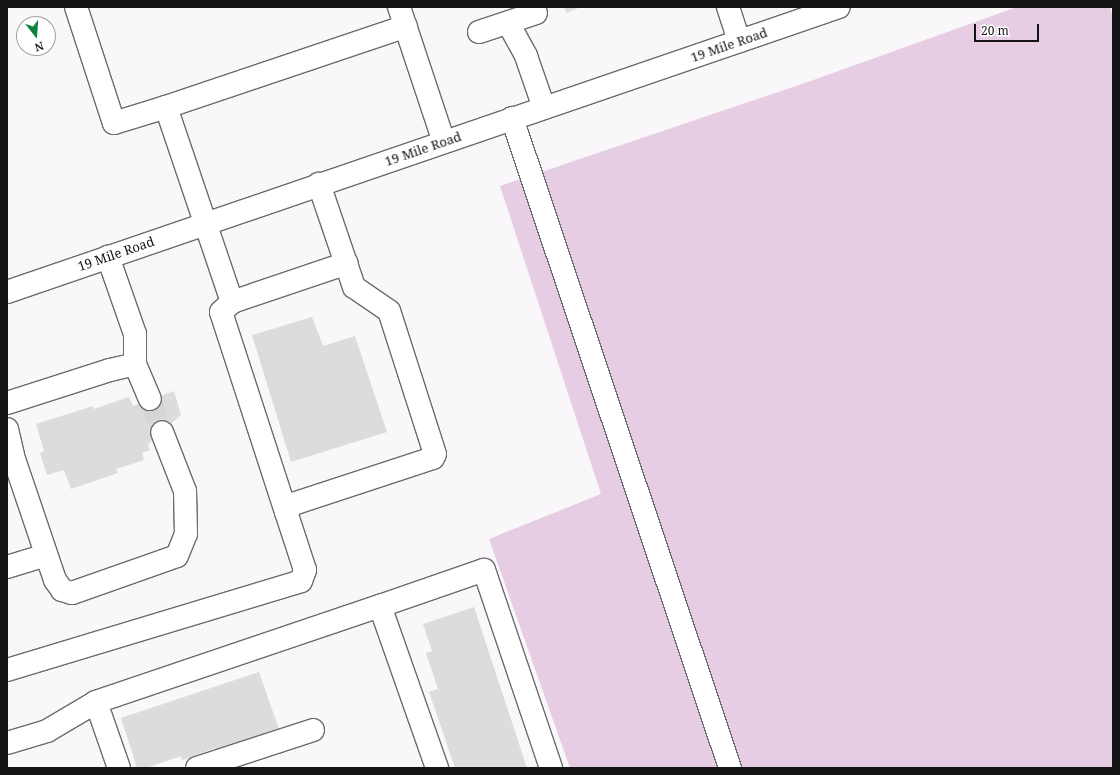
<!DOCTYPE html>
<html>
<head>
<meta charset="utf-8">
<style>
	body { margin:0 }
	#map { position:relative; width:1120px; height:775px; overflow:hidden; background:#f9f7f9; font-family:"Noto Serif",serif }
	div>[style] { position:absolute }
	.green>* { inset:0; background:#e6cde3 }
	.building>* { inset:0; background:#dedbdd }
	.minor-tunnel>* { height:22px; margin-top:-11px; transform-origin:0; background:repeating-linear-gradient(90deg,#d7d5d7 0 22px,transparent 0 33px) }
	.roads { filter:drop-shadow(1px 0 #6d6b6d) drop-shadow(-1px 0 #6d6b6d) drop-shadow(0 1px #6d6b6d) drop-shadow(0 -1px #6d6b6d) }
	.minor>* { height:22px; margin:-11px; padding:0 11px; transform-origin:11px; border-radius:11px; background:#fff }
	span { translate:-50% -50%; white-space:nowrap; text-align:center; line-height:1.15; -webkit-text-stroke:3px #fff; paint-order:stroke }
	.street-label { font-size:13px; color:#151415 }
	.frame { position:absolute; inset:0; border:8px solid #151415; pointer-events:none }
	.north { position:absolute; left:16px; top:16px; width:40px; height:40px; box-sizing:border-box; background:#fff; border:1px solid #a1a1a1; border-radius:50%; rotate:163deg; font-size:11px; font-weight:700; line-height:16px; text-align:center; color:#151415 }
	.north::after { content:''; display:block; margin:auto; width:14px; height:18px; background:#0d833c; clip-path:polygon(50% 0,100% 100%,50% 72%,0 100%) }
	.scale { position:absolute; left:974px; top:24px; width:65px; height:18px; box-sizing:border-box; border:2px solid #151415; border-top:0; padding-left:5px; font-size:12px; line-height:14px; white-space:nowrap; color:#151415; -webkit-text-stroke:3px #fff; paint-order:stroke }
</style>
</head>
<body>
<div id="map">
	<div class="green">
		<i style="clip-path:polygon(1017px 7px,1110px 7px,1113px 18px,1113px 768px,570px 768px,489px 539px,601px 494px,500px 186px,805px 83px)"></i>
	</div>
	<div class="building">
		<i style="clip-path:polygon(564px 7px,581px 7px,566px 13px)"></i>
		<i style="clip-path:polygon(312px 317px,323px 346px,355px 336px,387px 432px,291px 462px,252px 335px)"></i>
		<i style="clip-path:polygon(174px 391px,181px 415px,148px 444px,150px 450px,142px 453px,144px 460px,116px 469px,118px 473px,71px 489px,64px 470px,47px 475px,40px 453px,44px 451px,36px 424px,93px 406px,94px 409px,129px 397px,133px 406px)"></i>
		<i style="clip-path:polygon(474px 607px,527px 768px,455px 768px,429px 692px,438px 689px,426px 653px,432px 651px,423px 624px)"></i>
		<i style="clip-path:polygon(259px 672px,280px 732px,216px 753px,215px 748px,182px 760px,181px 756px,146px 768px,137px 768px,121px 718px)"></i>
	</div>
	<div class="minor-tunnel">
		<i style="left:150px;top:399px;width:35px;rotate:70deg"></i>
	</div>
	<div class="roads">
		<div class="minor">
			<i style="left:76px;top:7px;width:122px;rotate:71.9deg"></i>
			<i style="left:114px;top:123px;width:54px;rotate:-17.1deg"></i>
			<i style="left:399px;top:7px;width:142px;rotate:71.6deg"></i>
			<i style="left:728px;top:7px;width:36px;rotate:72deg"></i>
			<i style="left:508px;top:23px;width:38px;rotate:61deg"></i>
			<i style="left:526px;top:56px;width:55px;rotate:70.9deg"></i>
			<i style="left:479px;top:32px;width:60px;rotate:-18.4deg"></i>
			<i style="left:512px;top:118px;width:686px;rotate:71.46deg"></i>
			<i style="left:7px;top:292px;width:879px;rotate:-18.91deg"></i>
			<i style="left:232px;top:302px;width:121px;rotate:-18.7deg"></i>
			<i style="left:135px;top:364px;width:38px;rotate:67deg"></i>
			<i style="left:7px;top:403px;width:108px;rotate:-17.8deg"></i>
			<i style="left:110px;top:370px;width:26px;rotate:-13deg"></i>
			<i style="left:135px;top:364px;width:30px;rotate:-90deg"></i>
			<i style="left:135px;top:334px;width:82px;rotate:-109.3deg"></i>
			<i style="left:7px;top:429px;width:28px;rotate:77deg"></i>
			<i style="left:13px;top:456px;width:131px;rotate:71.3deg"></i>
			<i style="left:55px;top:580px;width:12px;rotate:55deg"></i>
			<i style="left:62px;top:590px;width:10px;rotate:17deg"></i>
			<i style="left:72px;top:593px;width:111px;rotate:-19.4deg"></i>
			<i style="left:177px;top:556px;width:24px;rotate:-68deg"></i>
			<i style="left:186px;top:534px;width:43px;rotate:-91.3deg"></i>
			<i style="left:185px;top:491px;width:63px;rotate:-111.3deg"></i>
			<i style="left:286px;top:512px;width:210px;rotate:-108deg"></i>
			<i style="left:221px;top:312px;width:15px;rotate:-42deg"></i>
			<i style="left:232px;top:302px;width:206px;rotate:-108.7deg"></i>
			<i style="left:166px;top:107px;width:253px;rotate:-18.6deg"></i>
			<i style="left:7px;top:567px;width:41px;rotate:-17.1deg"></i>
			<i style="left:380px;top:606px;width:110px;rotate:-19.1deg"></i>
			<i style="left:484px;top:570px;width:209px;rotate:71.3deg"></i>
			<i style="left:7px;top:670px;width:307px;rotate:-16.8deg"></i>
			<i style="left:301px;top:581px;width:12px;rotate:-70deg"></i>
			<i style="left:305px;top:570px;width:61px;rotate:-108.1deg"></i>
			<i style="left:286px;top:512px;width:11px;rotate:-49deg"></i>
			<i style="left:293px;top:504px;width:147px;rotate:-18.2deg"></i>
			<i style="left:433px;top:458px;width:4px;rotate:-63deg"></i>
			<i style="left:435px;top:454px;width:150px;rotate:-107.8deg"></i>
			<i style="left:389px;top:311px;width:42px;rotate:-145.6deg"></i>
			<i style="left:354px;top:287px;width:109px;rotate:-108.8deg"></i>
			<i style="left:96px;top:702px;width:70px;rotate:70.8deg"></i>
			<i style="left:7px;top:743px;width:42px;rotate:-16.7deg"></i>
			<i style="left:47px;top:731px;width:57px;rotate:-30.6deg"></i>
			<i style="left:96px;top:702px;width:300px;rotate:-18.7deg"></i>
			<i style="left:380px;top:606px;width:172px;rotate:70.6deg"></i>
			<i style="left:197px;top:768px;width:122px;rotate:-18.1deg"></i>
		</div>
	</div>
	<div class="street-label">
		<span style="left:729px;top:45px;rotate:-19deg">19 Mile Road</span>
		<span style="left:423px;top:149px;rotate:-19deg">19 Mile Road</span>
		<span style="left:116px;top:254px;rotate:-19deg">19 Mile Road</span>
	</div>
	<div class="frame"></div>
	<div class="north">N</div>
	<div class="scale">20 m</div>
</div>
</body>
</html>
